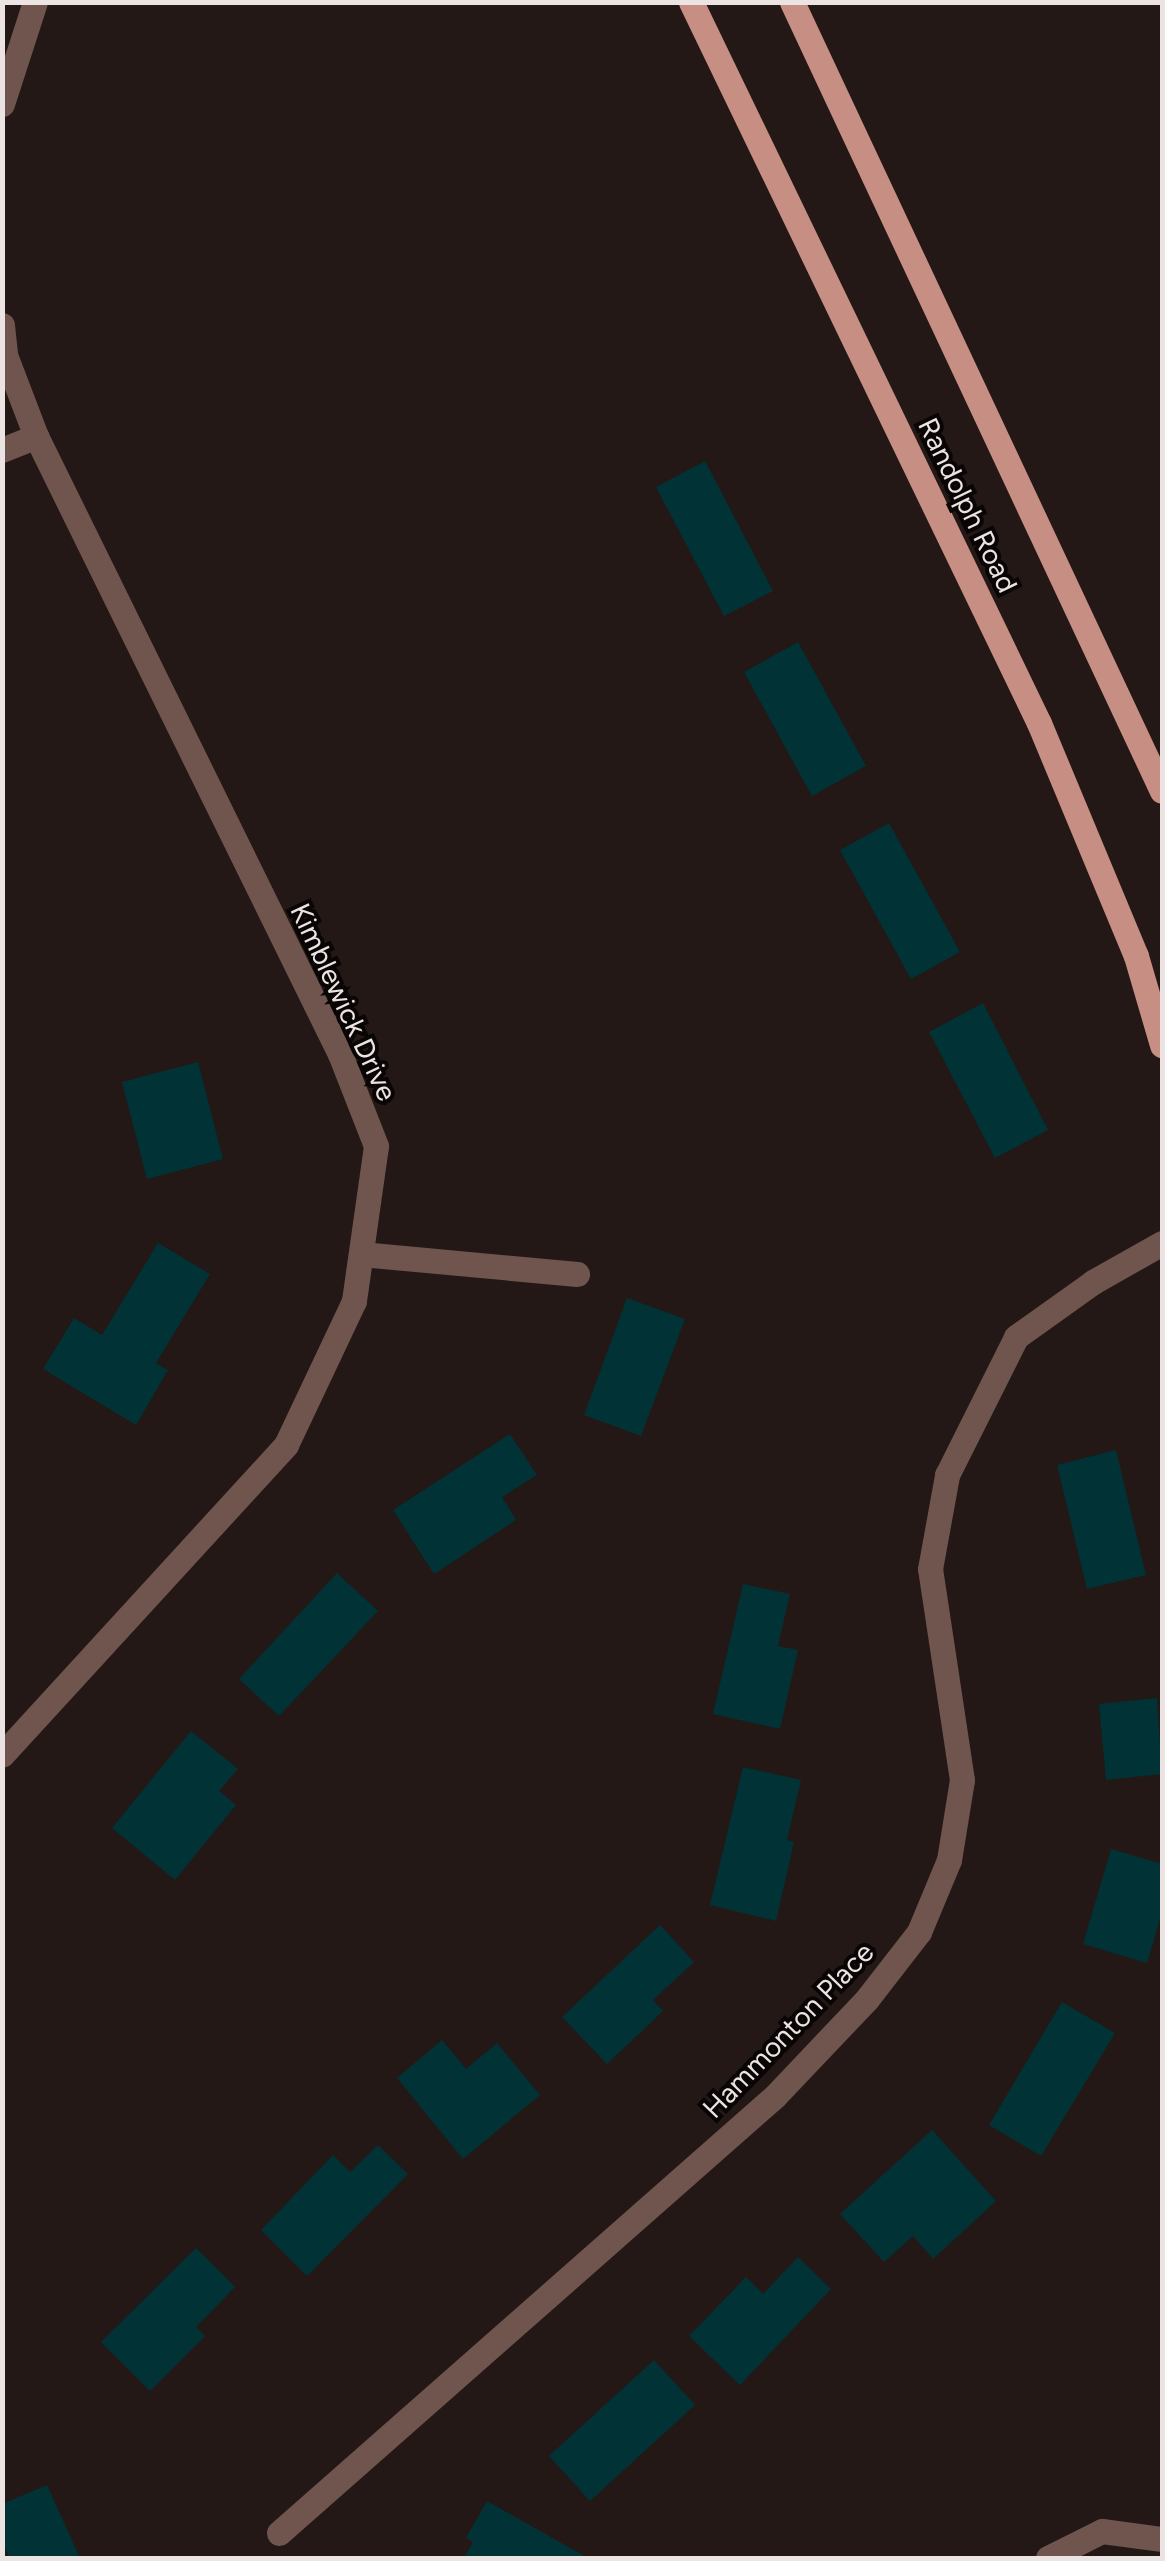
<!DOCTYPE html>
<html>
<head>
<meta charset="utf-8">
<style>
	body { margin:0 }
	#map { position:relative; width:1165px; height:2561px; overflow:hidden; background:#231816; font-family:Figtree,sans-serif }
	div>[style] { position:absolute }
	.building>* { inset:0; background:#003236 }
	.minor>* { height:25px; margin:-12.5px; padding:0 12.5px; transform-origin:12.5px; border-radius:12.5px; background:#70554f }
	.major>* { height:25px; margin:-12.5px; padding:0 12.5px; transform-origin:12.5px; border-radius:12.5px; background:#c78e83 }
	span { translate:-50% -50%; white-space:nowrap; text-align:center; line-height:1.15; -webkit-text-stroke:8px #090505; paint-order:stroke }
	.street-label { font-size:28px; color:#ece4e3 }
	.frame { position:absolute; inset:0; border:5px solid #ece4e3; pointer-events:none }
</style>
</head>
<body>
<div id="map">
	<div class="building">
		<i style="clip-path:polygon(705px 461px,773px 591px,724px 616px,656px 487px)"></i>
		<i style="clip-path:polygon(798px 642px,866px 766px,812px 796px,744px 672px)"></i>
		<i style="clip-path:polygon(889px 823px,960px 952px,911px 979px,840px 850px)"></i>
		<i style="clip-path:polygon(983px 1003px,1048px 1130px,995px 1158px,929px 1032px)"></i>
		<i style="clip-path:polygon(198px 1062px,223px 1159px,147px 1179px,122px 1082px)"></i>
		<i style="clip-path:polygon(158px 1243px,210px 1274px,156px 1363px,168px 1370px,136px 1425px,43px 1369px,74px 1318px,102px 1335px)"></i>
		<i style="clip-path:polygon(627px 1298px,685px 1319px,641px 1436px,584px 1415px)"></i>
		<i style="clip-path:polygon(510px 1434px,537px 1475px,502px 1497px,516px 1520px,434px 1574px,393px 1510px)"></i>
		<i style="clip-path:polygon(1116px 1450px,1146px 1575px,1087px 1589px,1057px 1465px)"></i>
		<i style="clip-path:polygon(337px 1573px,378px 1611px,279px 1716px,239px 1679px)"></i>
		<i style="clip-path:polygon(743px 1584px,790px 1594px,778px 1646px,798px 1650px,780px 1729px,713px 1714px)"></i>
		<i style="clip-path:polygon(1157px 1698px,1162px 1774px,1106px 1780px,1099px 1704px)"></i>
		<i style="clip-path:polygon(191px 1731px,238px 1769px,219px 1791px,236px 1805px,175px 1880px,112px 1828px)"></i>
		<i style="clip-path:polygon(743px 1767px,801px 1780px,787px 1840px,794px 1842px,776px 1921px,710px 1905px)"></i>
		<i style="clip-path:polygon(1111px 1849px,1162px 1864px,1162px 1912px,1147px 1963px,1083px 1944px)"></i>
		<i style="clip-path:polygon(660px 1925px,694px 1962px,653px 2000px,663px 2011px,607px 2064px,562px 2017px)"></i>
		<i style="clip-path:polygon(1062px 2002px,1115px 2033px,1041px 2156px,989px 2125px)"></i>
		<i style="clip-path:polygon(442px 2040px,466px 2069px,497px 2043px,540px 2095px,463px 2159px,397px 2078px)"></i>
		<i style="clip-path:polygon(932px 2130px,996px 2201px,933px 2259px,913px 2236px,884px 2262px,840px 2214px)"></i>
		<i style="clip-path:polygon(378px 2145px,408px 2174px,307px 2276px,261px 2230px,333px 2155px,350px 2172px)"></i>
		<i style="clip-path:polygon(196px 2248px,235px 2287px,196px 2327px,205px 2336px,150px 2391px,101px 2342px)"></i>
		<i style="clip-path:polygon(798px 2257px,831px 2289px,740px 2385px,689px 2336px,746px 2277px,763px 2294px)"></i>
		<i style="clip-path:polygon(654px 2360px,695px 2405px,590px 2501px,549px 2456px)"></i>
		<i style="clip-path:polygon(47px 2485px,80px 2558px,10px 2558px,2px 2542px,2px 2504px)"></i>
		<i style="clip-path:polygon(487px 2501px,588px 2558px,464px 2558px,473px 2542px,466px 2538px)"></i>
	</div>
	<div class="minor">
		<i style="left:2px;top:104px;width:107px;rotate:-72.1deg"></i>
		<i style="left:2px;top:325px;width:30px;rotate:84deg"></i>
		<i style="left:5px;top:355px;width:87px;rotate:69.1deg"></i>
		<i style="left:36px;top:436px;width:689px;rotate:63.81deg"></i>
		<i style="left:340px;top:1054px;width:99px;rotate:68.6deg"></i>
		<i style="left:376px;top:1146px;width:157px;rotate:98.1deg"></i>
		<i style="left:354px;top:1301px;width:159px;rotate:115.3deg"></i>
		<i style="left:286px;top:1445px;width:420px;rotate:132.5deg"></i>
		<i style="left:2px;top:450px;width:37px;rotate:-22deg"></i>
		<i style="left:361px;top:1254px;width:217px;rotate:5.3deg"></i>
		<i style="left:279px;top:2533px;width:661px;rotate:-41.38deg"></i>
		<i style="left:775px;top:2096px;width:134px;rotate:-46.5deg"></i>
		<i style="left:867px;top:1999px;width:85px;rotate:-52.2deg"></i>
		<i style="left:919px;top:1932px;width:78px;rotate:-67.4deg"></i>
		<i style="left:949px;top:1860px;width:81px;rotate:-80.8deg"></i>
		<i style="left:962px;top:1780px;width:213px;rotate:-98.6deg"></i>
		<i style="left:930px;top:1569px;width:96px;rotate:-79.7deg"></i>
		<i style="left:947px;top:1475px;width:154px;rotate:-63.4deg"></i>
		<i style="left:1016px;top:1337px;width:95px;rotate:-35.5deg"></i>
		<i style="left:1093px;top:1282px;width:79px;rotate:-29.5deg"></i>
		<i style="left:1048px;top:2558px;width:60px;rotate:-26.6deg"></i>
		<i style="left:1102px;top:2531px;width:61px;rotate:7.6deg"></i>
	</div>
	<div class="major">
		<i style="left:691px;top:2px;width:801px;rotate:64.24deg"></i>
		<i style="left:1039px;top:723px;width:252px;rotate:67.4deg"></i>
		<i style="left:1136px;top:956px;width:93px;rotate:73.7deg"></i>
		<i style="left:792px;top:2px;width:871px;rotate:64.88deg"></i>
	</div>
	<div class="street-label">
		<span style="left:968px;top:505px;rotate:64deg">Randolph Road</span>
		<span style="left:344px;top:1002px;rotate:65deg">Kimblewick Drive</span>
		<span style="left:788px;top:2030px;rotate:-46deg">Hammonton Place</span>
	</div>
	<div class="frame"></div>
</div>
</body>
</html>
